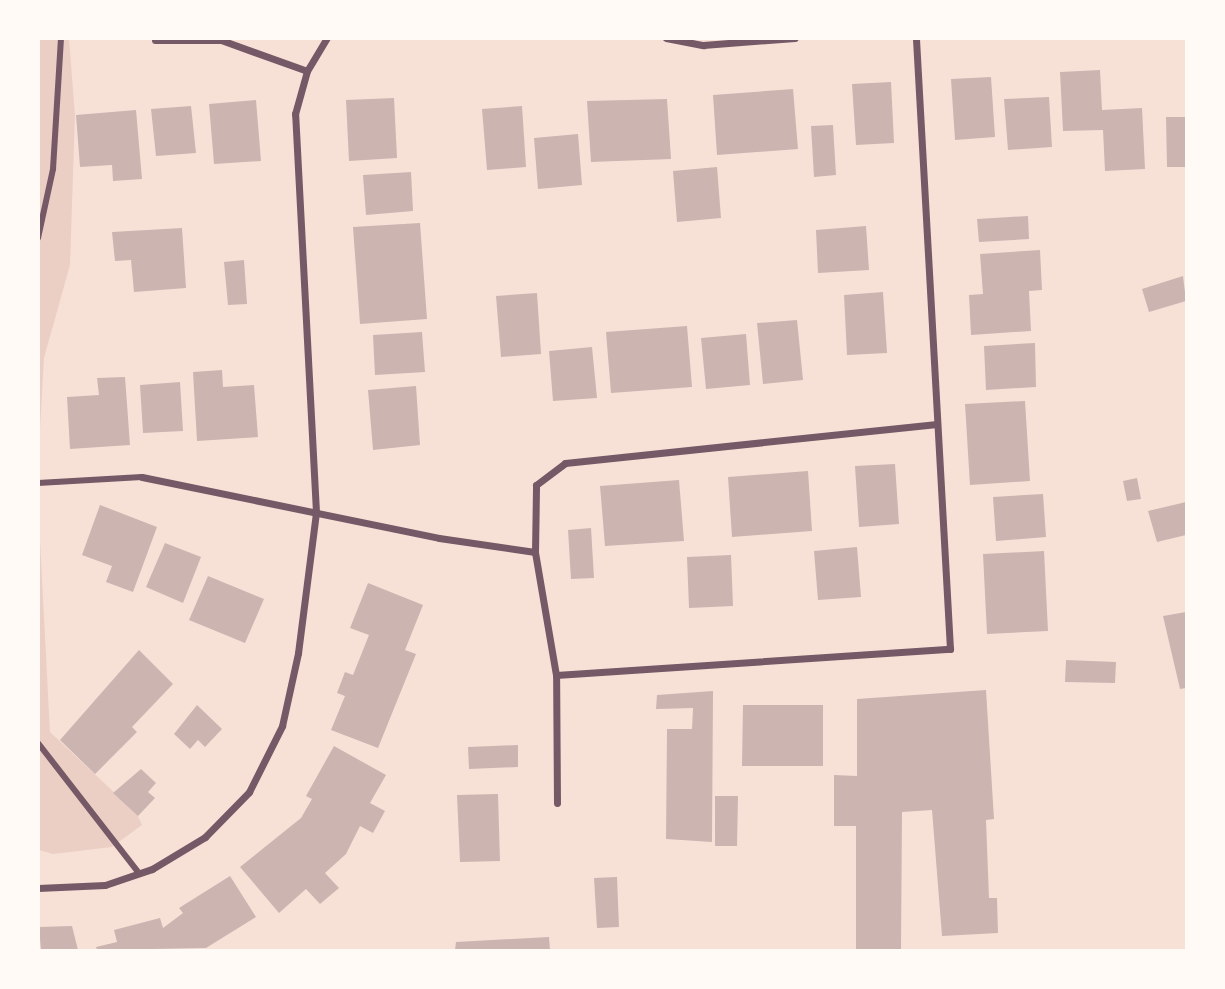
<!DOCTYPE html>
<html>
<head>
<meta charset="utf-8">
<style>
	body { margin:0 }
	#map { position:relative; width:1225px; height:989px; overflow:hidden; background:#f7e1d7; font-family:Helvetica,sans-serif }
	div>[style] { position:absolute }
	.green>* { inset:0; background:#ebcfc5 }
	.building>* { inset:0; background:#ccb4b1 }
	.pedestrian>* { height:6px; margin:-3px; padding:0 3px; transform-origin:3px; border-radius:3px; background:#755966 }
	.minor>* { height:7px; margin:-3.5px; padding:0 3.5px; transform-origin:3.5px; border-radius:3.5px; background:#755966 }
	span { translate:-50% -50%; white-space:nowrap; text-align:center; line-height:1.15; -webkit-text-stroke:6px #fffaf5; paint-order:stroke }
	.frame { position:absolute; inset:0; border:40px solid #fffaf5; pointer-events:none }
</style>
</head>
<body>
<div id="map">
	<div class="green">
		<i style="clip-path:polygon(39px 39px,69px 39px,75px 115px,70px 265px,44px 358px,39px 447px)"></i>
		<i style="clip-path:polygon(38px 501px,50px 732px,137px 814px,142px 825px,112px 847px,53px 854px,39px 850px)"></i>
	</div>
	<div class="building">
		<i style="clip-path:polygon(1100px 70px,1102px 110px,1142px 108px,1145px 169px,1105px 171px,1103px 130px,1063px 131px,1060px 72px)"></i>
		<i style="clip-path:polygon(991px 77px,995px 137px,955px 140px,951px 79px)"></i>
		<i style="clip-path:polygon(891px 82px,894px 143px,856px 145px,852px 84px)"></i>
		<i style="clip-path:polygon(793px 89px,798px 149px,717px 155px,713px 95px)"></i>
		<i style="clip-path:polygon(1049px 97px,1052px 147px,1008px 150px,1004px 99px)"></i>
		<i style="clip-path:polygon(394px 98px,397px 158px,349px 161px,346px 100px)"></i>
		<i style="clip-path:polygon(667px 99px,671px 159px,591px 162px,587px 101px)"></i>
		<i style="clip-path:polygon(256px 100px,261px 161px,214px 164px,209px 104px)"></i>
		<i style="clip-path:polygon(191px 106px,196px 153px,156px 156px,151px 109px)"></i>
		<i style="clip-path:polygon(522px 106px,526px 167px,487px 170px,482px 109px)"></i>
		<i style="clip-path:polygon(136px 110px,142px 179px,113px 181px,112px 165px,80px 167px,76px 115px)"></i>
		<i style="clip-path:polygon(1166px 117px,1186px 117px,1186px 167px,1167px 167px)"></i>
		<i style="clip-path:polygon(833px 125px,836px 175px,814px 177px,811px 126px)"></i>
		<i style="clip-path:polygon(578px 134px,582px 185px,538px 189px,534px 138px)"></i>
		<i style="clip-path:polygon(717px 167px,721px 218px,677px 222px,673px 171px)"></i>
		<i style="clip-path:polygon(411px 172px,413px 211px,366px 215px,363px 175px)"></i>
		<i style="clip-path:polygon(1028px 216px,1029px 239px,979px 242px,977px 219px)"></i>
		<i style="clip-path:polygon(420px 223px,427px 319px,360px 324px,353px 227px)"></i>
		<i style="clip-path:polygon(866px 226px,869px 270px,818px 273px,816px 230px)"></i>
		<i style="clip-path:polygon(182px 228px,186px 288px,134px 292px,131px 260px,115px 261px,112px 232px)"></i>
		<i style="clip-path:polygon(1040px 250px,1042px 290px,1029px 291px,1031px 331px,971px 335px,969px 295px,983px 294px,980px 254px)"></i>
		<i style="clip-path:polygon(244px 260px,247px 304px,228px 305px,224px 262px)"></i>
		<i style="clip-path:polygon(1183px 276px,1186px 301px,1149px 312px,1142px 289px)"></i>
		<i style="clip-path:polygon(883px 292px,887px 353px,847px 355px,844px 295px)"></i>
		<i style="clip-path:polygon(537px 293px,541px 354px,501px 357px,496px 296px)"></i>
		<i style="clip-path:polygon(797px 320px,803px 380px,763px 384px,757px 323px)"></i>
		<i style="clip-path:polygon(687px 326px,692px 387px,611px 393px,606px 332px)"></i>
		<i style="clip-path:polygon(422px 332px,425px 372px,375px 375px,373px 335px)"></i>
		<i style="clip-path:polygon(746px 334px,750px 385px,706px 389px,701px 338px)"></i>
		<i style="clip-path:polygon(1035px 343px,1036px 387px,986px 390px,984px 346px)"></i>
		<i style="clip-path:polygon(592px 347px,597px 398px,553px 401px,549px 351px)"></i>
		<i style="clip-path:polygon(222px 370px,223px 387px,254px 385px,258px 437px,197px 441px,193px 372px)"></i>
		<i style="clip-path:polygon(125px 377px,130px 445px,70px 449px,67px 397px,99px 395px,97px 378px)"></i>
		<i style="clip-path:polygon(180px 382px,183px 431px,143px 433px,140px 385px)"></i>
		<i style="clip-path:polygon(416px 386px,420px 445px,373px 450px,368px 390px)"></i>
		<i style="clip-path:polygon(1025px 401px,1030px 481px,970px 485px,965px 404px)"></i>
		<i style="clip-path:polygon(895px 464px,899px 524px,859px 527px,855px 466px)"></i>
		<i style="clip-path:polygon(808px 471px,812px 531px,732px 537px,728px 477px)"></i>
		<i style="clip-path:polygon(1137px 478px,1141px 499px,1127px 501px,1123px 481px)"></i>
		<i style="clip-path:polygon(679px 480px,684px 541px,605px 546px,600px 486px)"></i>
		<i style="clip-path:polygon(1043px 494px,1046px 537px,996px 541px,993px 497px)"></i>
		<i style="clip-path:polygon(1186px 502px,1186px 535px,1157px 542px,1148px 511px)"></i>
		<i style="clip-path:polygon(100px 505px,157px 527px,133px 592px,106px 582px,112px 566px,82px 555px)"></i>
		<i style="clip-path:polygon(591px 528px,594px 578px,571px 579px,568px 530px)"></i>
		<i style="clip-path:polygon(165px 543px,201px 557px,183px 603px,146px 587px)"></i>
		<i style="clip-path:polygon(857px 547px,861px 597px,818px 600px,814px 551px)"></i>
		<i style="clip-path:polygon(1044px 551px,1048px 631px,987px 634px,983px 554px)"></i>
		<i style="clip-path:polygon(731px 555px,733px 606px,689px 608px,687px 557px)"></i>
		<i style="clip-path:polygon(208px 576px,264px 599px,245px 643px,189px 620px)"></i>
		<i style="clip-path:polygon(368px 583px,423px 605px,405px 650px,416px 654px,378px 748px,331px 730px,345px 696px,337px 693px,345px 672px,353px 675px,369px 635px,350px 628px)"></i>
		<i style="clip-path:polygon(1186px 612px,1186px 688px,1180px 689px,1163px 616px)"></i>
		<i style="clip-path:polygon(139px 650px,173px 684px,132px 727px,137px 732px,95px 774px,60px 740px)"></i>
		<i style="clip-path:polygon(1066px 660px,1116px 662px,1115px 683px,1065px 682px)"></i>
		<i style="clip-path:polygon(986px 690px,994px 819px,986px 820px,989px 898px,997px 898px,998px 933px,942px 936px,932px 810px,902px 812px,901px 950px,856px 950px,856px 826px,834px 826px,834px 775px,857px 776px,857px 699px)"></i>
		<i style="clip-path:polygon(713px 691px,712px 842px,666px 839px,667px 729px,692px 729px,693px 708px,656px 709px,657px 695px)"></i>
		<i style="clip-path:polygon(197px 705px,222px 729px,205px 747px,198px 740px,190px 749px,174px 734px)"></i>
		<i style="clip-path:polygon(743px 705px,823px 705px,823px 766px,742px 766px)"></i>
		<i style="clip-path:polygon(518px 745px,518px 767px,469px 769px,468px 747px)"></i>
		<i style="clip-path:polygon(334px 746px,386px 775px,370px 803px,385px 811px,373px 833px,360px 826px,346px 854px,325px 873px,339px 888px,320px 904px,306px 889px,279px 913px,240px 867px,301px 818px,312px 799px,306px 796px)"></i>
		<i style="clip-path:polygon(141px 769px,156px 783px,148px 792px,155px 798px,138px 816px,113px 793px)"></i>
		<i style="clip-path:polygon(498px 794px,500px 861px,460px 862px,457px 795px)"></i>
		<i style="clip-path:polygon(715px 796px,738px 796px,737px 846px,715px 846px)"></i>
		<i style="clip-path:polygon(230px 876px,256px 917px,206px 948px,97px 950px,96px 947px,117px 942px,114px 930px,160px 918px,163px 928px,183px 913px,179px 908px)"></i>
		<i style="clip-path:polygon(617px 877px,619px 927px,597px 928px,594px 878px)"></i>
		<i style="clip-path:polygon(72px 926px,78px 950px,41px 950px,39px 927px)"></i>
		<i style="clip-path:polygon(549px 937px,550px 950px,455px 950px,456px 942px)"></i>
	</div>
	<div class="pedestrian">
		<i style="left:38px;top:238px;width:71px;rotate:-77.7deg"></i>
		<i style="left:53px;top:169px;width:131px;rotate:-86.5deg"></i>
		<i style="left:38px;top:483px;width:104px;rotate:-3.3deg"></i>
		<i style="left:38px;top:743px;width:165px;rotate:52.2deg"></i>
	</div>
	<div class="minor">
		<i style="left:666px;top:38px;width:38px;rotate:11deg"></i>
		<i style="left:703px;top:45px;width:92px;rotate:-4.4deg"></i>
		<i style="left:155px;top:40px;width:66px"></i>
		<i style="left:221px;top:40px;width:91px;rotate:19.8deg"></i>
		<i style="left:142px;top:477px;width:303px;rotate:11.6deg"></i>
		<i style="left:439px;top:538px;width:97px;rotate:8.3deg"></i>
		<i style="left:556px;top:675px;width:395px;rotate:-3.8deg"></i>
		<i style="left:950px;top:649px;width:612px;rotate:-93.19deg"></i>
		<i style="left:557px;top:803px;width:128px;rotate:-90.4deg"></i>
		<i style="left:556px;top:675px;width:125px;rotate:-99.7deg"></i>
		<i style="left:535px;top:552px;width:67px;rotate:-89.1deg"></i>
		<i style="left:536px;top:485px;width:36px;rotate:-37deg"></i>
		<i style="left:565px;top:463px;width:374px;rotate:-6deg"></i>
		<i style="left:38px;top:888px;width:67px;rotate:-2.6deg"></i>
		<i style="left:105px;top:885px;width:50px;rotate:-18.8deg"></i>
		<i style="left:152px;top:869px;width:62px;rotate:-31.1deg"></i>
		<i style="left:205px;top:837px;width:63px;rotate:-45.6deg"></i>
		<i style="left:249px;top:792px;width:74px;rotate:-63.4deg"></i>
		<i style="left:282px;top:726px;width:75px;rotate:-77.6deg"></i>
		<i style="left:298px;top:653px;width:142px;rotate:-82.7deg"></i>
		<i style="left:316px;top:512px;width:399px;rotate:-93deg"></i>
		<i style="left:295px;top:114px;width:45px;rotate:-74.4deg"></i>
		<i style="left:307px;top:71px;width:39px;rotate:-59deg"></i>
	</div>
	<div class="frame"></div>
</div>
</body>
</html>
